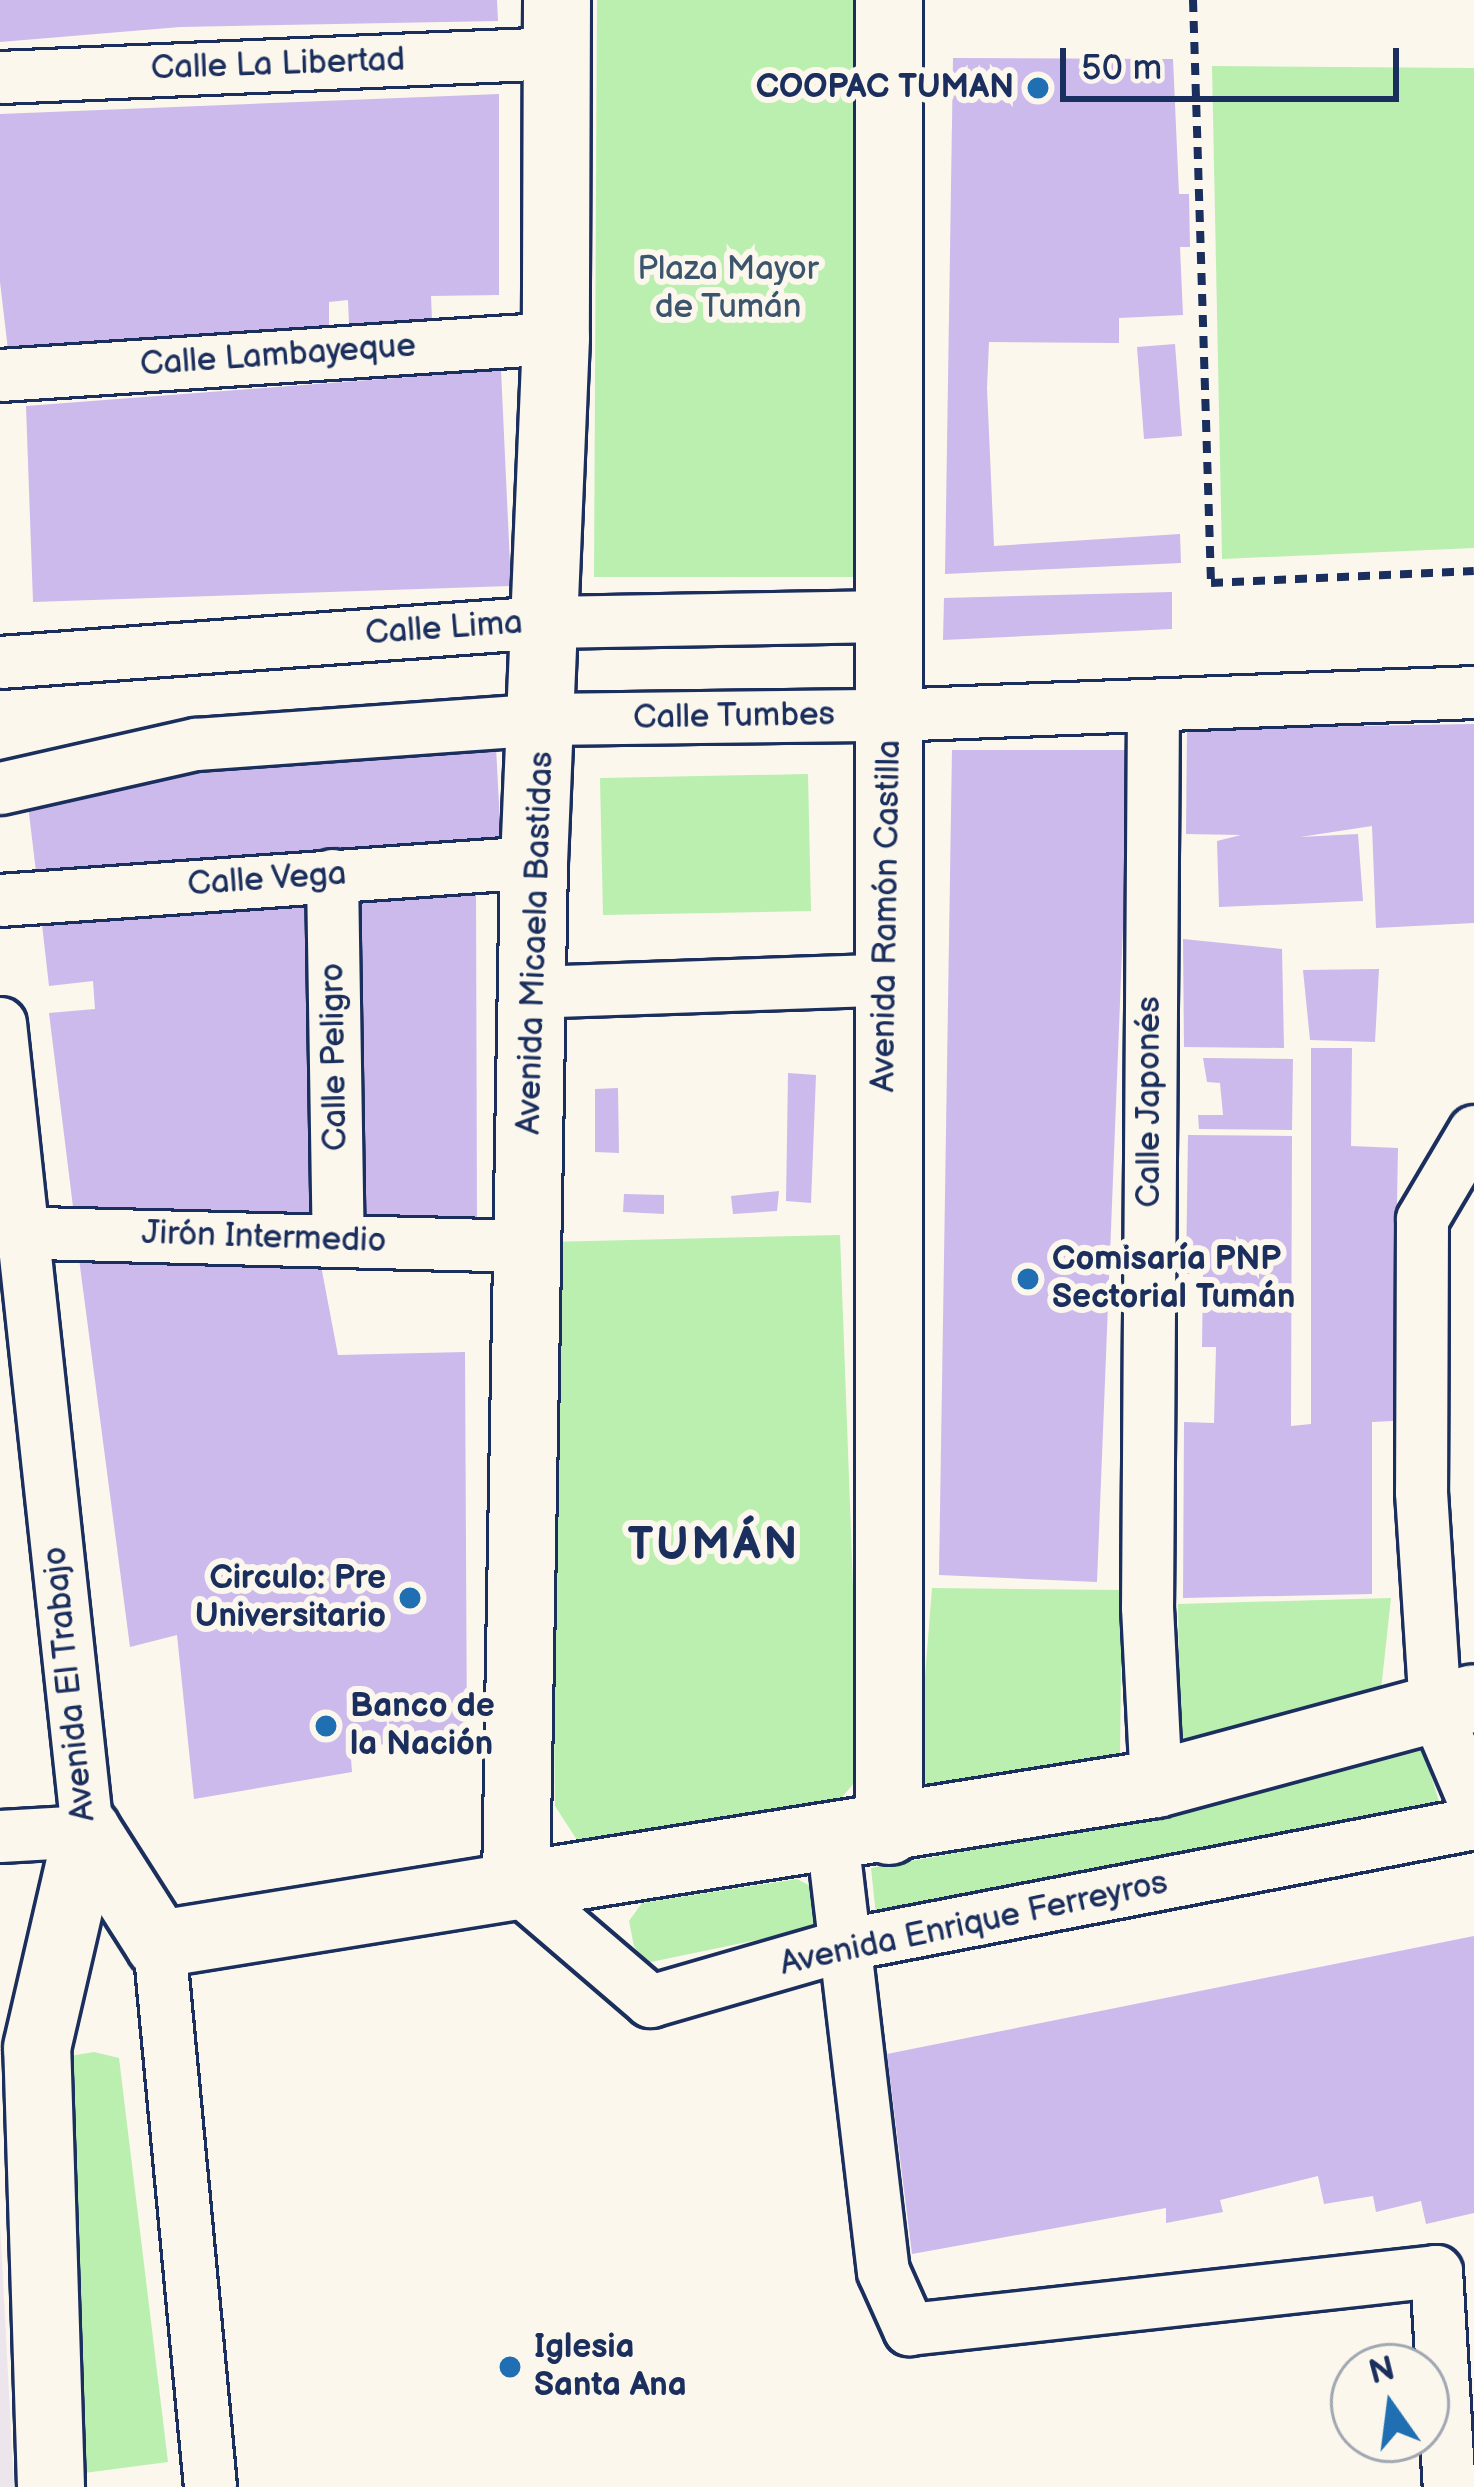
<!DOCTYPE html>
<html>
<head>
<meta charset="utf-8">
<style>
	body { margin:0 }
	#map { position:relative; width:1474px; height:2487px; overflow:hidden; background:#fbf7ec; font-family:"Balsamiq Sans",sans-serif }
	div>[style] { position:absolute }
	.built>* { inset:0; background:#ede5ec }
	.green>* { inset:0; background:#baefb0 }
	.building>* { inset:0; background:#cbbaeb }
	.path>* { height:8px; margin-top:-4px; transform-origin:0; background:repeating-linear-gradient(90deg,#1b2f5e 0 12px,transparent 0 21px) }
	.roads { filter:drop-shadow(3px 0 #1b2f5e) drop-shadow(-3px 0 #1b2f5e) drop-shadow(0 3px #1b2f5e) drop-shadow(0 -3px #1b2f5e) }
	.minor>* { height:51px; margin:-25.5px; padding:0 25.5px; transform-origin:25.5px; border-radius:25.5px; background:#fbf7ec }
	.tertiary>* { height:66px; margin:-33px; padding:0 33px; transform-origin:33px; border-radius:33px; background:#fbf7ec }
	.secondary>* { height:66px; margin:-33px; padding:0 33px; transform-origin:33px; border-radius:33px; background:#fbf7ec }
	.dots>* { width:33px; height:33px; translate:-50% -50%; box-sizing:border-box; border:6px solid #fbf7ec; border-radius:50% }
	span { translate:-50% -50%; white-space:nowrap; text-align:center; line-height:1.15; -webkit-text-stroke:12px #fbf7ec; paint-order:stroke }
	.street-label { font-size:33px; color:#1b2f5e }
	.poi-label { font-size:33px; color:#1b2f5e; font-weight:700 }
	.right { translate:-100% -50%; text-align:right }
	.left { translate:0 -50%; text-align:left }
	.park-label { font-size:33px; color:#3b556e }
	.district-label { font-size:45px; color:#1b2f5e; font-weight:700; letter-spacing:3px }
	.north { position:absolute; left:1330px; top:2343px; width:120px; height:120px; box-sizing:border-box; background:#fbf7ec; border:3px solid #a1a7b3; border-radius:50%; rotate:346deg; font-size:33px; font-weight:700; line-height:48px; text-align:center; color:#1b2f5e }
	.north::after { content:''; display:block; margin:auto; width:42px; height:54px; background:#1f6fb2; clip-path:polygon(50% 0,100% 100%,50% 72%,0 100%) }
	.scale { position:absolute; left:1060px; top:48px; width:339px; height:54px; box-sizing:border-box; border:6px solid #1b2f5e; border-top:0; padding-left:15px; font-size:36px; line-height:42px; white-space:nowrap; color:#1b2f5e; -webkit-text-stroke:9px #fbf7ec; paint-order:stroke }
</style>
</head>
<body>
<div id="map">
	<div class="built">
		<i style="clip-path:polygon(0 2223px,14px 2487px,0 2487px)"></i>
	</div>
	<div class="green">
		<i style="clip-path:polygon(597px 0,858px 0,862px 577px,594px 577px)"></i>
		<i style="clip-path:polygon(1212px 66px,1474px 68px,1474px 548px,1222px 559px)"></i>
		<i style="clip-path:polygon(808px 774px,811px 911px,603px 915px,600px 778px)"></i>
		<i style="clip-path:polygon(840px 1235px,860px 1776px,838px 1802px,577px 1840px,555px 1806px,548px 1242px)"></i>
		<i style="clip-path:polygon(932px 1588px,1122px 1590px,1120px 1755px,940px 1796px,917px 1777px)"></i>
		<i style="clip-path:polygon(1391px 1598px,1381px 1690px,1180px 1742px,1178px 1604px)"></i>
		<i style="clip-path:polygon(1421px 1742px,1440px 1805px,876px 1915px,871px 1868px,1085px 1830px)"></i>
		<i style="clip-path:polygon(797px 1879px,818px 1890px,819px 1927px,646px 1963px,634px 1946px,629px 1921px,642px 1903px)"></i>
		<i style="clip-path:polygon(94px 2052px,119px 2058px,168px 2462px,84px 2473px,64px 2057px)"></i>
	</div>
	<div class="building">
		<i style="clip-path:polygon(0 0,497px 0,498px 21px,180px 27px,0 42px)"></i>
		<i style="clip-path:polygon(953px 58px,1173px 59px,1179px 194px,1189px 194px,1190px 247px,1180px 247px,1183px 315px,1119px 318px,1119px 343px,989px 342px,987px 388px,994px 546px,1180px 534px,1181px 563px,945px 574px)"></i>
		<i style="clip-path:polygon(499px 94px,499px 295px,431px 296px,432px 320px,349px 324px,348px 300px,329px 302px,329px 330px,8px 350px,0 282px,0 114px)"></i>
		<i style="clip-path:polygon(1175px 344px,1182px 436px,1144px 439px,1137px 347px)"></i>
		<i style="clip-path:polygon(501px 370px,511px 586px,33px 602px,26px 406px)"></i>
		<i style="clip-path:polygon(1172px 592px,1172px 629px,943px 640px,944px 598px)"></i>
		<i style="clip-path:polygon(1474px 724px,1474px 923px,1376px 928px,1372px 826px,1300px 837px,1358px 834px,1363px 901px,1219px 907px,1217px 841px,1241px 835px,1186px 834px,1187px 729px)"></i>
		<i style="clip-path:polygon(496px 747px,501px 843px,36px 872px,26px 788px)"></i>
		<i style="clip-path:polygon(952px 750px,1130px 750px,1097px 1582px,939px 1575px)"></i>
		<i style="clip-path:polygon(347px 887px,476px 888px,477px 1222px,353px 1223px)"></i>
		<i style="clip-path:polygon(314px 894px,327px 1220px,75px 1223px,49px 1013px,95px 1009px,93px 981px,49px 986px,41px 916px)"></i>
		<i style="clip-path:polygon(1183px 939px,1282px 949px,1284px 1048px,1184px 1047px)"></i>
		<i style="clip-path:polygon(1379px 969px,1375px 1042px,1310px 1040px,1303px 970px)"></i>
		<i style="clip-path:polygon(1311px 1048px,1352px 1048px,1351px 1146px,1398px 1148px,1393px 1421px,1372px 1422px,1372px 1594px,1183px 1598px,1184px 1422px,1214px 1423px,1216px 1347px,1202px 1347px,1203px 1274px,1186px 1274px,1188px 1135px,1292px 1136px,1291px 1426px,1311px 1424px)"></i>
		<i style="clip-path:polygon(1203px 1058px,1293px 1059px,1292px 1130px,1199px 1129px,1198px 1115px,1223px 1115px,1220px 1083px,1207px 1082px)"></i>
		<i style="clip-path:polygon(788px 1073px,816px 1075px,811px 1203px,786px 1201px)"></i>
		<i style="clip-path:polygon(618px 1088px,619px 1153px,595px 1152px,595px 1089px)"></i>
		<i style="clip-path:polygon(779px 1191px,777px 1211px,733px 1214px,731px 1196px)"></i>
		<i style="clip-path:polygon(624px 1194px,664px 1195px,664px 1214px,623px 1212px)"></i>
		<i style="clip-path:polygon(318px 1250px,338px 1355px,465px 1352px,467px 1743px,350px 1745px,352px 1772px,194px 1799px,177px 1635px,130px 1647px,78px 1251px)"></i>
		<i style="clip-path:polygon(1474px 1936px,1474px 2213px,1426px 2224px,1421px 2201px,1376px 2212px,1373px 2196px,1324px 2204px,1318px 2176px,1220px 2200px,1223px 2212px,1166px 2223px,1166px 2208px,912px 2254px,887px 2054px)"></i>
	</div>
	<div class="path">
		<i style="left:1193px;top:0;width:583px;rotate:88.23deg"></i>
		<i style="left:1211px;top:583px;width:263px;rotate:-2.6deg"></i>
	</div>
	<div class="roads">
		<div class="minor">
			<i style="left:0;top:77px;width:558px;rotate:-2.47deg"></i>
			<i style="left:0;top:375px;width:557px;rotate:-3.81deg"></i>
			<i style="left:0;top:662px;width:545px;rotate:-4.21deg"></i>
			<i style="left:544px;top:622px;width:345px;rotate:-1deg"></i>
			<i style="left:1153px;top:707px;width:900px;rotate:90.38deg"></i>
			<i style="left:1147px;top:1607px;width:177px;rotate:87.1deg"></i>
			<i style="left:0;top:788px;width:201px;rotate:-12.7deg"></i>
			<i style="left:196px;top:744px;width:348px;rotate:-4.1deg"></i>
			<i style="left:543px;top:719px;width:346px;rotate:-0.7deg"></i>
			<i style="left:889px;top:715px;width:585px;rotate:-2.25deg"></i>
			<i style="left:332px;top:875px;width:365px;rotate:89.1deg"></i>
			<i style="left:0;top:900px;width:535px;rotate:-4.07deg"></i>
			<i style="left:531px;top:992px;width:352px;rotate:-2deg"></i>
			<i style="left:0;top:1023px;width:813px;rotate:83.85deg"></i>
			<i style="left:87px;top:1831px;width:87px;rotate:176.7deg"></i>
			<i style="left:1474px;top:1131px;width:102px;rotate:120.6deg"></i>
			<i style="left:1422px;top:1219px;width:273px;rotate:90.2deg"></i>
			<i style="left:1421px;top:1492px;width:218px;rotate:86.3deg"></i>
			<i style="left:1435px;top:1710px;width:100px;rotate:67deg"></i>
			<i style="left:0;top:1232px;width:528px;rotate:1.52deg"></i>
			<i style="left:832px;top:1838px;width:436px;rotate:83.3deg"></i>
			<i style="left:883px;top:2271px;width:64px;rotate:65.9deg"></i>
			<i style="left:909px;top:2329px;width:530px;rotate:-6.28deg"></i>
			<i style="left:1436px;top:2271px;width:216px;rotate:86.6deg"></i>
			<i style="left:516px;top:1886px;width:177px;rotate:40.6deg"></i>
			<i style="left:650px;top:2001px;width:206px;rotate:-16.1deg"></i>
			<i style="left:848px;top:1944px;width:638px;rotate:-10.94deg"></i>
			<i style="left:159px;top:1944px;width:545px;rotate:84.63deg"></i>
		</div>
		<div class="tertiary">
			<i style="left:87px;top:1831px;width:134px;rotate:57.5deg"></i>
			<i style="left:159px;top:1944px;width:362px;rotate:-9.2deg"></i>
			<i style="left:51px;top:2487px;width:439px;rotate:-91.8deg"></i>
			<i style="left:37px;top:2048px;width:223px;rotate:-77deg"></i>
		</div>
		<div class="secondary">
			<i style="left:557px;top:0;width:338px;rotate:90.2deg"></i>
			<i style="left:556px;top:338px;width:524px;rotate:92.4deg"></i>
			<i style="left:534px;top:862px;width:1024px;rotate:91.01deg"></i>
			<i style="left:516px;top:1886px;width:648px;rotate:-9.06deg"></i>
			<i style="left:1156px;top:1784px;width:329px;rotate:-15.1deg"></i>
			<i style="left:889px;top:0;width:1831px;rotate:90deg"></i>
		</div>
	</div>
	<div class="dots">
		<i style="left:1038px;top:88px;background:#1f6fb2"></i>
		<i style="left:1028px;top:1279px;background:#1f6fb2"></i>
		<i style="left:410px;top:1598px;background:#1f6fb2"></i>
		<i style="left:326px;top:1726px;background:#1f6fb2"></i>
		<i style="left:510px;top:2367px;background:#1f6fb2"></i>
	</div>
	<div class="street-label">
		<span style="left:278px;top:65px;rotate:-2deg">Calle La Libertad</span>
		<span style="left:278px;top:356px;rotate:-4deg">Calle Lambayeque</span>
		<span style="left:444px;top:629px;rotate:-4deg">Calle Lima</span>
		<span style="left:734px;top:717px;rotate:-1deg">Calle Tumbes</span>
		<span style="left:267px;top:880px;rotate:-4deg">Calle Vega</span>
		<span style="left:887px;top:916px;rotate:-89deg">Avenida Ramón Castilla</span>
		<span style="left:536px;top:943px;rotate:-88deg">Avenida Micaela Bastidas</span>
		<span style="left:335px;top:1057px;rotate:-91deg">Calle Peligro</span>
		<span style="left:1150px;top:1102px;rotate:-90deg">Calle Japonés</span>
		<span style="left:264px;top:1238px;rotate:2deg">Jirón Intermedio</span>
		<span style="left:70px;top:1684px;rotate:-96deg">Avenida El Trabajo</span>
		<span style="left:974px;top:1924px;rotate:-12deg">Avenida Enrique Ferreyros</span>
	</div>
	<div class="poi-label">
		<span class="right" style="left:1014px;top:88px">COOPAC TUMAN</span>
		<span class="left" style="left:1052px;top:1279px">Comisaría PNP<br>Sectorial Tumán</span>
		<span class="right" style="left:386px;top:1598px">Circulo: Pre<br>Universitario</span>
		<span class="left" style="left:350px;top:1726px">Banco de<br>la Nación</span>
		<span class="left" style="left:534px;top:2367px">Iglesia<br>Santa Ana</span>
	</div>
	<div class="park-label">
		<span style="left:728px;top:289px">Plaza Mayor<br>de Tumán</span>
	</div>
	<div class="district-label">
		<span style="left:714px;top:1546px">TUMÁN</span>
	</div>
	<div class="north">N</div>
	<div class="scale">50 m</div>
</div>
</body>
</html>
